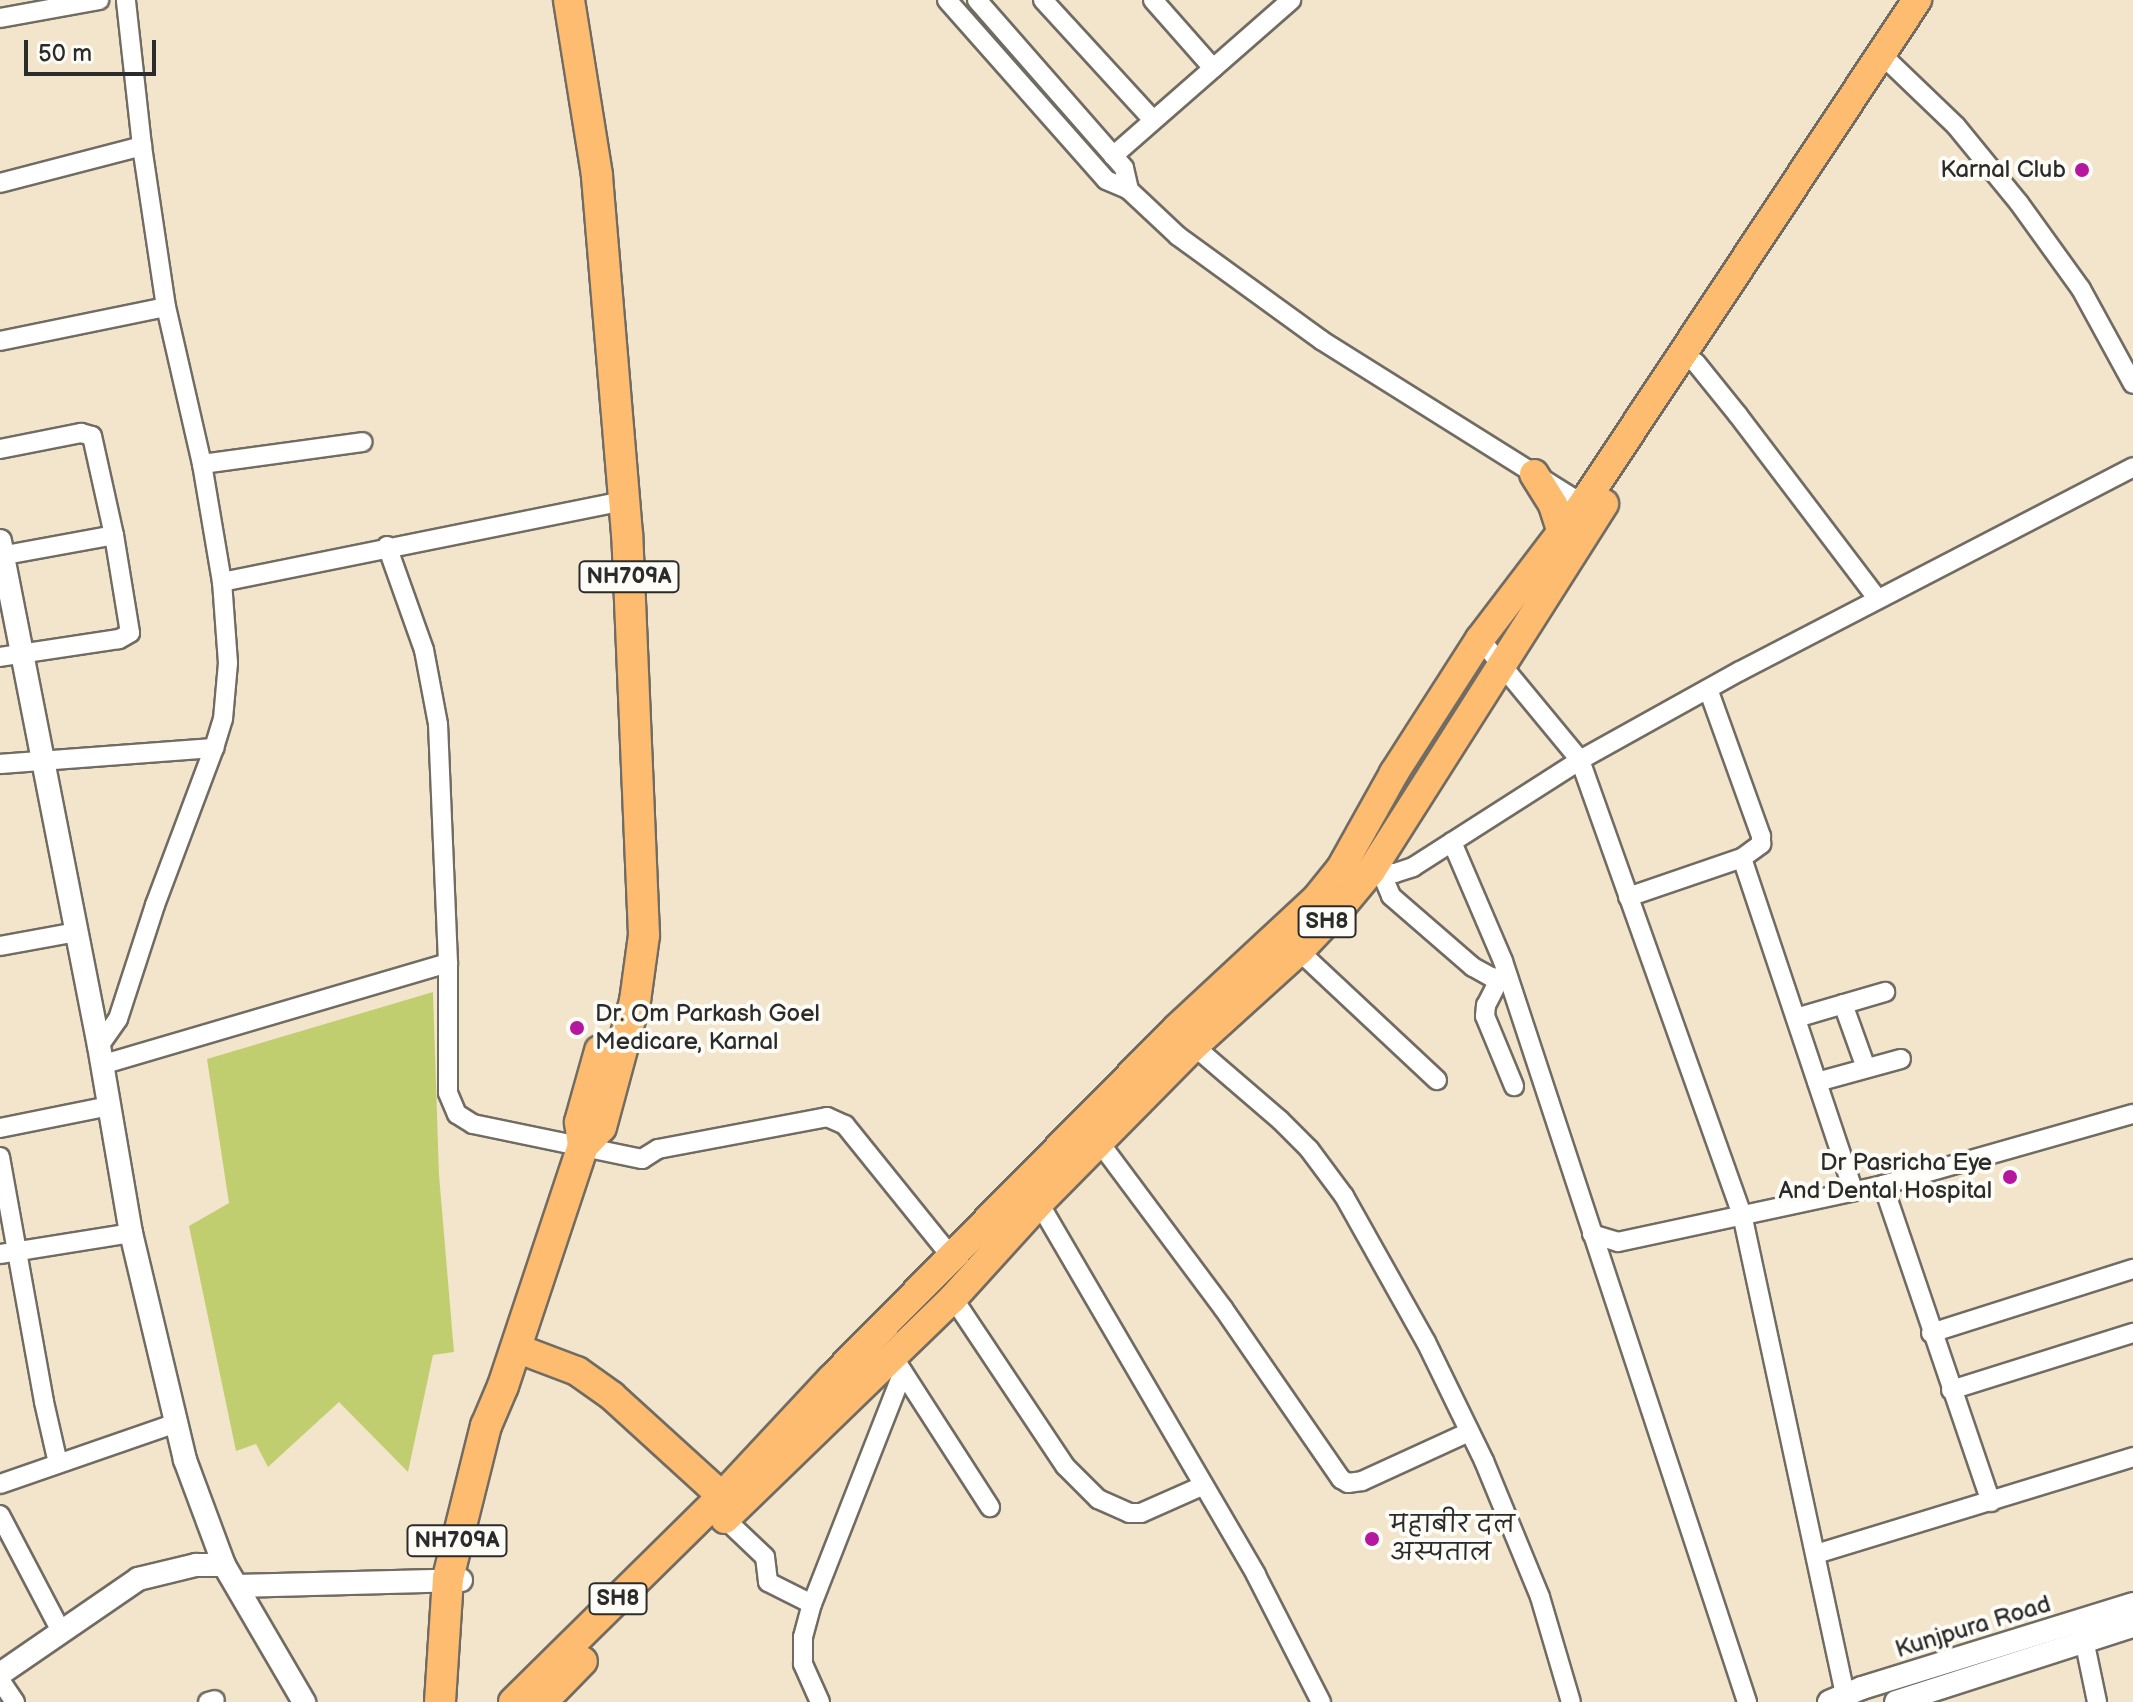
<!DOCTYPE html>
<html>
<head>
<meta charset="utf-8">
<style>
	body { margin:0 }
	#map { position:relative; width:2133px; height:1702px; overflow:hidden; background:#f3e5cb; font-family:"Balsamiq Sans","Playpen Sans Deva",sans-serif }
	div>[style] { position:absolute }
	.green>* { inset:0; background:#c1ce70 }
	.roads { filter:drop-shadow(2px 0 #716c63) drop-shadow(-2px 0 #716c63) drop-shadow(0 2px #716c63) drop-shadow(0 -2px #716c63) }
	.minor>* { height:18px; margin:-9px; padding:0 9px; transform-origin:9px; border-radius:9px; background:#fff }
	.tertiary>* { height:22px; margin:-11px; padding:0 11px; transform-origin:11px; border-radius:11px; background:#fff }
	.primary>* { height:28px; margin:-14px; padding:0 14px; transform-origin:14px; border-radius:14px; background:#febc70 }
	.trunk>* { height:30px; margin:-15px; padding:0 15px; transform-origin:15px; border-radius:15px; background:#febc70 }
	.dots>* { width:22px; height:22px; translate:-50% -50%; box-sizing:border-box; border:4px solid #fdfcf7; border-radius:50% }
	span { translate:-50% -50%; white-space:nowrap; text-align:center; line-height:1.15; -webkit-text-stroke:8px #fdfcf7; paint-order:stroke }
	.shield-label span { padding:2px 6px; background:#fdfcf7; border:2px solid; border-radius:6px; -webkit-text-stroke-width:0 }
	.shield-label { font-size:22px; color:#2b2b2b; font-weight:700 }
	.poi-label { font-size:24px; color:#2b2b2b }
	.right { translate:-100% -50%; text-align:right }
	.left { translate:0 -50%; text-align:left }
	.street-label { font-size:24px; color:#2b2b2b }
	.scale { position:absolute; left:24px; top:40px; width:132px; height:36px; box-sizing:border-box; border:4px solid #2b2b2b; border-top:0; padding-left:10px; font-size:24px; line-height:28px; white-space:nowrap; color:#2b2b2b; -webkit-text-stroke:6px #fdfcf7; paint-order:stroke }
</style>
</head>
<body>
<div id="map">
	<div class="green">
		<i style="clip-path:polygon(433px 992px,439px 1175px,454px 1352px,433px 1355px,408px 1472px,339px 1402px,268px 1467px,256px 1444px,236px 1451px,189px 1226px,229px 1203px,207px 1059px)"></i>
	</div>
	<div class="roads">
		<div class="minor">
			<i style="left:947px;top:0;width:240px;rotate:48.5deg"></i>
			<i style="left:1106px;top:180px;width:25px;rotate:23deg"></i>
			<i style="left:1129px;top:190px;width:67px;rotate:43.2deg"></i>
			<i style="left:1178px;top:236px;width:177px;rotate:36deg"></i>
			<i style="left:1321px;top:340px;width:316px;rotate:32.1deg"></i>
			<i style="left:977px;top:0;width:223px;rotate:48.8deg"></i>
			<i style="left:1124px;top:168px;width:23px;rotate:77deg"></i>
			<i style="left:1043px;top:0;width:163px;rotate:47.5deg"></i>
			<i style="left:1153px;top:0;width:91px;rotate:48.6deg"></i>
			<i style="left:0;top:18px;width:101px;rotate:-10.3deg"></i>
			<i style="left:1881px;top:54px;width:104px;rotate:43.8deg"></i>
			<i style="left:1956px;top:126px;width:99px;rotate:50.7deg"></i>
			<i style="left:2019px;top:203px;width:106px;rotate:54.2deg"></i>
			<i style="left:2081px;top:289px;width:108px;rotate:61.3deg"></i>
			<i style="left:1113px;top:156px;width:237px;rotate:-41.2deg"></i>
			<i style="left:0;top:183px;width:147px;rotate:-14.6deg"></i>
			<i style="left:0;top:341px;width:169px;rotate:-11.6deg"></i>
			<i style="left:1681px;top:354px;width:17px;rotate:31deg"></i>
			<i style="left:1696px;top:363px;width:67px;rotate:51.1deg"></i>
			<i style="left:1738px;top:415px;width:230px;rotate:52.8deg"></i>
			<i style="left:0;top:449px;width:83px;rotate:-11.2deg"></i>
			<i style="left:81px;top:433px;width:11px;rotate:15deg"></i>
			<i style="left:92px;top:436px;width:101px;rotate:77.5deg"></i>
			<i style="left:114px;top:535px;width:99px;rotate:80.7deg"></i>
			<i style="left:130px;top:633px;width:13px;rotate:151deg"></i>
			<i style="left:119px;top:639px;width:120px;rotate:171.4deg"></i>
			<i style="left:202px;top:464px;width:162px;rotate:-7.8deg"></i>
			<i style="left:387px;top:546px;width:110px;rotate:70.4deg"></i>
			<i style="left:424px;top:650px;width:75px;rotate:79.3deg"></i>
			<i style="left:438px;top:724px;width:239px;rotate:87.6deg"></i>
			<i style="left:448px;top:963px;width:130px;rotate:90deg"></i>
			<i style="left:448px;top:1093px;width:23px;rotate:67deg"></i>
			<i style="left:457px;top:1114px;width:19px;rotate:32deg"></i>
			<i style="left:473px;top:1124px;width:173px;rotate:11.7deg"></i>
			<i style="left:642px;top:1159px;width:19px;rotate:-32deg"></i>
			<i style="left:658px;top:1149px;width:172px;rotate:-10.7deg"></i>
			<i style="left:827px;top:1117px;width:20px;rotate:24deg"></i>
			<i style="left:845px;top:1125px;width:172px;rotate:51.1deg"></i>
			<i style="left:0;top:556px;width:116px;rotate:-10.4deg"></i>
			<i style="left:222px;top:582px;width:410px;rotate:-11.4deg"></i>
			<i style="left:1480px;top:639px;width:157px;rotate:50.4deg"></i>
			<i style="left:1580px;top:760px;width:482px;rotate:70.4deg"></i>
			<i style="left:1742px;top:1214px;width:499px;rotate:77.9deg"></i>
			<i style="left:0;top:764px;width:215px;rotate:-4.3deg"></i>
			<i style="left:1452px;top:842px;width:129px;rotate:66.8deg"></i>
			<i style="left:1503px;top:961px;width:780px;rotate:71.77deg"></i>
			<i style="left:1742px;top:858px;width:349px;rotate:71.5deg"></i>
			<i style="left:1371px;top:871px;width:24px;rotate:5deg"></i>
			<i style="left:1395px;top:873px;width:19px;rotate:-18deg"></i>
			<i style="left:1413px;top:867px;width:198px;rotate:-32.6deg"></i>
			<i style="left:1580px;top:760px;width:183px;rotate:-29.1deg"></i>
			<i style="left:1740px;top:671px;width:443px;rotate:-27.4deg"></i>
			<i style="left:1381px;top:872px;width:26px;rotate:67deg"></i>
			<i style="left:1391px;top:896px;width:108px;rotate:40.9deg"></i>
			<i style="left:1473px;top:967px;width:21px;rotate:29deg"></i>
			<i style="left:1491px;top:977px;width:18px;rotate:9deg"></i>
			<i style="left:1628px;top:897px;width:120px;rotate:-18.9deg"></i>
			<i style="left:1742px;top:858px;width:24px;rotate:-36deg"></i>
			<i style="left:1761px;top:844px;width:8px;rotate:-90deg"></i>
			<i style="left:1761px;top:836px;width:156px;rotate:-109.8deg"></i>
			<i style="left:0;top:946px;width:78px;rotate:-10.3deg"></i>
			<i style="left:1299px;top:951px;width:189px;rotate:43.1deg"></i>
			<i style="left:1500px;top:978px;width:30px;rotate:117deg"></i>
			<i style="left:1486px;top:1005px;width:11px;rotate:95deg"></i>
			<i style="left:1485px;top:1016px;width:76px;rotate:67.5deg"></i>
			<i style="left:1843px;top:1004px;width:68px;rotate:70.2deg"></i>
			<i style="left:1796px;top:1018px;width:93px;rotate:-16.3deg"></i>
			<i style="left:1187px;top:1040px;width:123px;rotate:40.7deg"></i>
			<i style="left:1280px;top:1120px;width:41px;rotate:45deg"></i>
			<i style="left:1309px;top:1149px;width:59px;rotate:53.3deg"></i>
			<i style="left:1344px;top:1196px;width:167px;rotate:60.7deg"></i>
			<i style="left:1426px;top:1342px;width:132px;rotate:64deg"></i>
			<i style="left:1484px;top:1461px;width:147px;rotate:67.6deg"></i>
			<i style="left:1540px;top:1597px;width:109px;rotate:73.6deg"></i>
			<i style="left:99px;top:1046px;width:33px;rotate:-55deg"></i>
			<i style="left:118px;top:1019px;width:120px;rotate:-72deg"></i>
			<i style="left:155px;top:905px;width:168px;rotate:-69.4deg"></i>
			<i style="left:214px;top:748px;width:30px;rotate:-73deg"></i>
			<i style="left:223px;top:719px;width:56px;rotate:-84.9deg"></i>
			<i style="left:228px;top:663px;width:81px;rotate:-94.2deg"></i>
			<i style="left:222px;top:582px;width:120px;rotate:-99.6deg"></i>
			<i style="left:202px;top:464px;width:161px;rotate:-102.9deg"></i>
			<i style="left:166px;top:307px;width:163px;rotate:-98.5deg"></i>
			<i style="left:142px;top:146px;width:147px;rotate:-96.3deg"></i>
			<i style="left:101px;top:1065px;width:362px;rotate:-16.4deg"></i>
			<i style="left:1817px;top:1082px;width:87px;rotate:-15.3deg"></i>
			<i style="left:0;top:1128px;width:111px;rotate:-11.4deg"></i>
			<i style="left:1100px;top:1143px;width:206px;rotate:53.3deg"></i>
			<i style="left:1223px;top:1308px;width:208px;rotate:55.4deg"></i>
			<i style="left:1341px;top:1479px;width:8px;rotate:30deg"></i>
			<i style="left:1348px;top:1483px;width:14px;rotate:-8deg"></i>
			<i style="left:1362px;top:1481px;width:118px;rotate:-24.6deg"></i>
			<i style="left:0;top:1157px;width:249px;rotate:79.8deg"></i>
			<i style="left:44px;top:1402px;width:63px;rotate:77.1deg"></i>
			<i style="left:1883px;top:1185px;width:335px;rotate:71.2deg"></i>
			<i style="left:1039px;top:1203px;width:431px;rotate:59.7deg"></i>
			<i style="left:1256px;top:1575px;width:143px;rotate:62.9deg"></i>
			<i style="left:1592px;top:1234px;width:27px;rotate:17deg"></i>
			<i style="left:1618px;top:1242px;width:271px;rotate:-12.1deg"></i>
			<i style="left:1883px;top:1185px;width:260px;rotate:-15.9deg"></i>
			<i style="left:0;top:1254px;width:133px;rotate:-9.1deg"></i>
			<i style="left:953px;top:1298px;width:202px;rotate:56.3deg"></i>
			<i style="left:1065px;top:1466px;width:47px;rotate:45deg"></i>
			<i style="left:1098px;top:1499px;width:34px;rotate:24deg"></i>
			<i style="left:1129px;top:1513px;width:12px"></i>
			<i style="left:1141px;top:1513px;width:67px;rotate:-23.9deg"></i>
			<i style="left:1931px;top:1333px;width:212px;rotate:-17.6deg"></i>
			<i style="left:899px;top:1366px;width:168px;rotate:57.2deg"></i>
			<i style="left:1951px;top:1390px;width:191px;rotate:-17.4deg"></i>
			<i style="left:0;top:1484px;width:186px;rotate:-19.1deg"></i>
			<i style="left:0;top:1515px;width:131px;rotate:62.3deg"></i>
			<i style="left:725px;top:1519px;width:55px;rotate:43.5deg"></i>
			<i style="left:765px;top:1557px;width:25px;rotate:83deg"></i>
			<i style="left:768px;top:1582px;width:49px;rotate:26.6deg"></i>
			<i style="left:1816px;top:1554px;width:332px;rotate:-17deg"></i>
			<i style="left:2082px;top:1630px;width:74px;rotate:78.2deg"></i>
			<i style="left:0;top:1680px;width:27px;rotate:56deg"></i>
			<i style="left:208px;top:1702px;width:7px;rotate:-16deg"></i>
			<i style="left:820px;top:1702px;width:42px;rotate:-114.1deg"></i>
			<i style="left:803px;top:1664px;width:27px;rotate:-90deg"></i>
			<i style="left:803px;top:1637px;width:34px;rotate:-75deg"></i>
			<i style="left:812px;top:1604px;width:249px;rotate:-68.6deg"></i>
		</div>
		<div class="tertiary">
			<i style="left:0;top:541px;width:515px;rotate:78.91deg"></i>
			<i style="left:99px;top:1046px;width:190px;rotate:80.3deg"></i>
			<i style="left:131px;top:1233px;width:233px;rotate:76.6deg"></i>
			<i style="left:185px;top:1460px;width:112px;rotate:69.6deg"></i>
			<i style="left:224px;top:1565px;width:159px;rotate:59.7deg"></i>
			<i style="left:238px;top:1586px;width:223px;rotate:-1.5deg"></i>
			<i style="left:0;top:1674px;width:168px;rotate:-34.5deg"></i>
			<i style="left:138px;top:1579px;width:60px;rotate:-13.6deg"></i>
			<i style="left:196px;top:1565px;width:28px"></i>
			<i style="left:1829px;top:1702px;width:36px;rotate:-23deg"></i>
			<i style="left:1862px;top:1688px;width:284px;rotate:-17.2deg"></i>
			<i style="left:1896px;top:1702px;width:249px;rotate:-17.8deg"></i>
		</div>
		<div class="primary">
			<i style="left:1534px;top:474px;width:36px;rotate:58deg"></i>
			<i style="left:1553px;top:505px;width:28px;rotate:72deg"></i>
			<i style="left:516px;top:1348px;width:65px;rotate:20.7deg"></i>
			<i style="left:577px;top:1371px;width:43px;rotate:35.5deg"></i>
			<i style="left:612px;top:1396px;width:149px;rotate:42.3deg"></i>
			<i style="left:725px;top:1519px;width:318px;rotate:-44.1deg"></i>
			<i style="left:953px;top:1298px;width:128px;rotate:-47.8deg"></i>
			<i style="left:1039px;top:1203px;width:219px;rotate:-45.4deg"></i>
			<i style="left:1193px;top:1047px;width:143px;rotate:-42.2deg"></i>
			<i style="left:1299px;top:951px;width:61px;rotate:-46.3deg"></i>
			<i style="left:1341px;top:907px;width:47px;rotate:-50.2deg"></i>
			<i style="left:1371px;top:871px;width:435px;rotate:-57.6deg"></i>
			<i style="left:513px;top:1702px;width:293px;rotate:-44.6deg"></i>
			<i style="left:722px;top:1496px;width:160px;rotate:-47deg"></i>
			<i style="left:831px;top:1379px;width:491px;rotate:-45.4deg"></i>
			<i style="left:1176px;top:1029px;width:191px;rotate:-42.9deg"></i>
			<i style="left:1316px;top:899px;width:40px;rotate:-51deg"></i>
			<i style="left:1341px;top:868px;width:109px;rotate:-60.8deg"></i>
			<i style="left:1394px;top:773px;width:159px;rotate:-57.3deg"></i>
			<i style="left:1480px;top:639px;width:170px;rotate:-52.7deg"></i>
			<i style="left:1583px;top:504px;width:605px;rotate:-56.47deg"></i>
			<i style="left:543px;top:1702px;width:57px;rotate:-45.7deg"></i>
		</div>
		<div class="trunk">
			<i style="left:583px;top:1146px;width:24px;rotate:-97deg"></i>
			<i style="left:580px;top:1122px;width:74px;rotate:-74.3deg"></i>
			<i style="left:440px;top:1702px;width:124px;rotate:-86.3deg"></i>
			<i style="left:448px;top:1578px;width:157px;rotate:-76deg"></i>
			<i style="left:486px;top:1426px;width:43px;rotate:-67deg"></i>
			<i style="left:503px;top:1386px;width:253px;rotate:-71.6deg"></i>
			<i style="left:583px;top:1146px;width:26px;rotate:-47deg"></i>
			<i style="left:601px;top:1127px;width:131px;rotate:-74.9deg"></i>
			<i style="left:635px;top:1001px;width:67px;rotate:-82.2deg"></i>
			<i style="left:644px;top:935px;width:401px;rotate:-92.4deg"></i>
			<i style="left:627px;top:534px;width:360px;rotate:-94.8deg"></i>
			<i style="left:597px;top:175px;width:177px;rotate:-99.1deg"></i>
		</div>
	</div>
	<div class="dots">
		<i style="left:2082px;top:170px;background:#b5179e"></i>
		<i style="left:577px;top:1028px;background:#b5179e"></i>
		<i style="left:2010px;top:1177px;background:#b5179e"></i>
		<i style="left:1372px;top:1539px;background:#b5179e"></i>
	</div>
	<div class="shield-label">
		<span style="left:629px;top:577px">NH709A</span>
		<span style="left:1327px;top:922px">SH8</span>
		<span style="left:457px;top:1541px">NH709A</span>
		<span style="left:618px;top:1599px">SH8</span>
	</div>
	<div class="poi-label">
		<span class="right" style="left:2066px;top:170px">Karnal Club</span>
		<span class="left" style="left:595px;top:1028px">Dr. Om Parkash Goel<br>Medicare, Karnal</span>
		<span class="right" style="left:1992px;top:1177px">Dr Pasricha Eye<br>And Dental Hospital</span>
		<span class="left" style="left:1390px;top:1539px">महाबीर दल<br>अस्पताल</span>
	</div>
	<div class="street-label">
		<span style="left:1973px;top:1627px;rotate:-17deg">Kunjpura Road</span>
	</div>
	<div class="scale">50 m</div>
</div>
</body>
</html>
